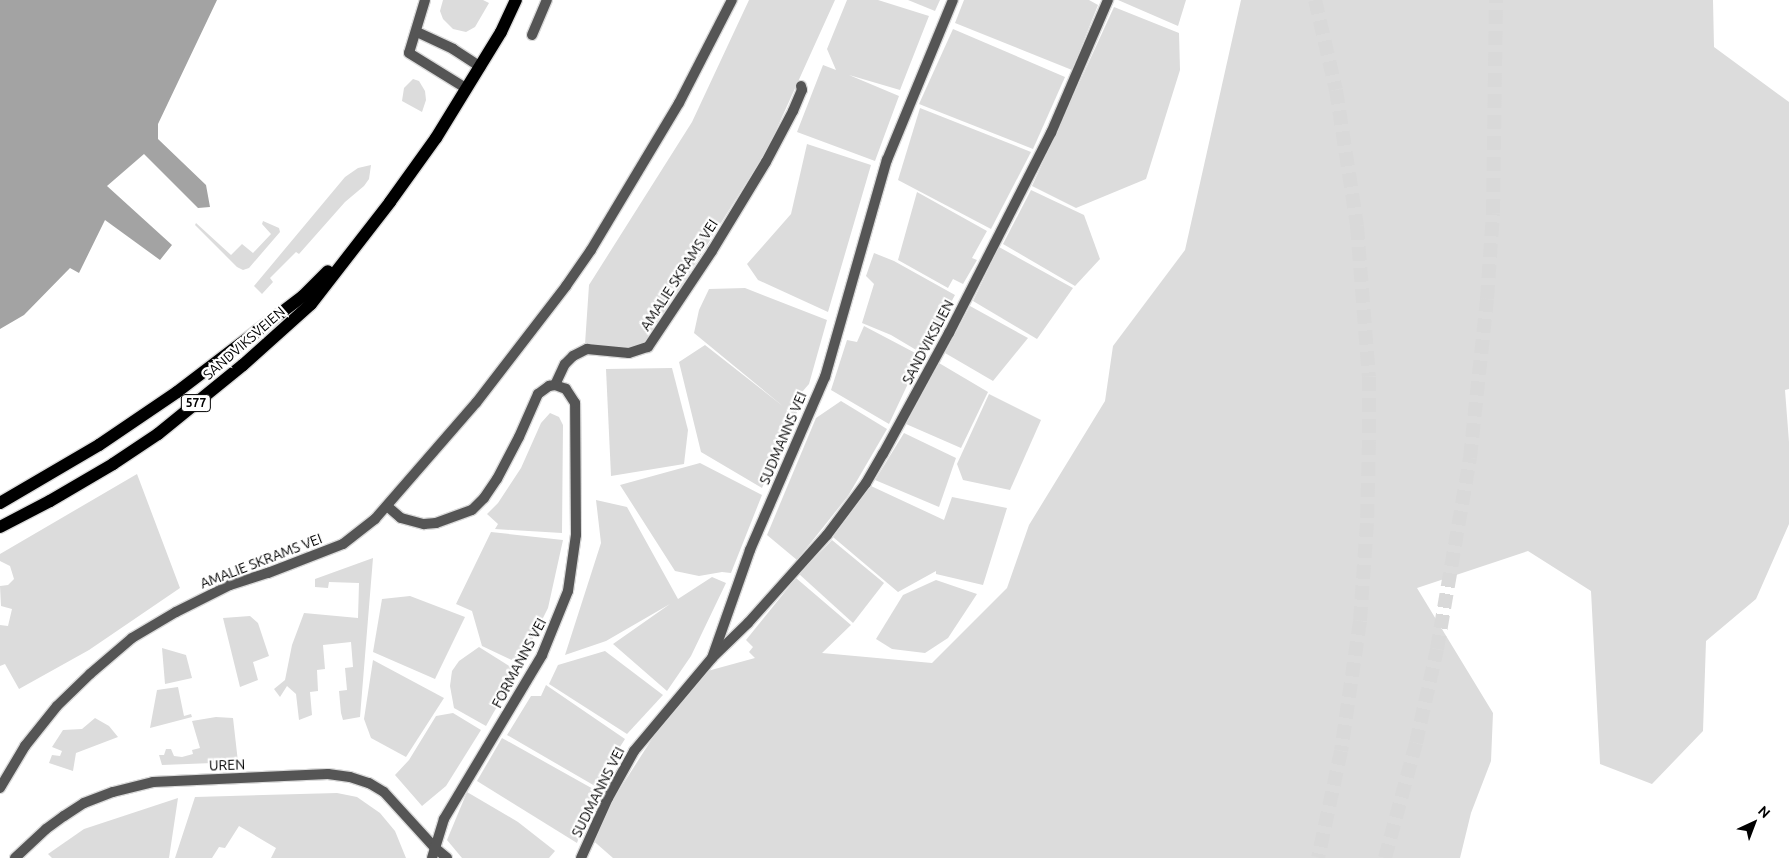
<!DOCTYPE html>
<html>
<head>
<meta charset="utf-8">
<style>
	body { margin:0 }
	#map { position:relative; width:1789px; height:858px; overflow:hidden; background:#fff; font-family:Ubuntu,sans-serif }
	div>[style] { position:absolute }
	.green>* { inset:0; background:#dcdcdc }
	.water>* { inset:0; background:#a3a3a3 }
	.trunk-tunnel>* { height:14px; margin-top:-7px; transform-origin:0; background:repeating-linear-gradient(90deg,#d9d9d9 0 14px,transparent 0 21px) }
	.roads { filter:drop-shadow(1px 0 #dbdbdb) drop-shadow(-1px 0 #dbdbdb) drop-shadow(0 1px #dbdbdb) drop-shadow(0 -1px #dbdbdb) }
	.minor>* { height:10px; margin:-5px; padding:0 5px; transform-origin:5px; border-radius:5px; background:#555 }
	.primary>* { height:12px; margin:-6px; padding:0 6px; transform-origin:6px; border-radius:6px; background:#000 }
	span { translate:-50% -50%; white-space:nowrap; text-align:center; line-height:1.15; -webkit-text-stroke:4.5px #fff; paint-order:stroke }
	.shield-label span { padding:1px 4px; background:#fff; border:1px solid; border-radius:4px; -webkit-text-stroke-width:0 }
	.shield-label { font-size:12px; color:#000; font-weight:700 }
	.street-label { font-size:14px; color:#000 }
	.north { position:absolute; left:1729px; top:798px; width:50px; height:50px; -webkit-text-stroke:4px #fff; paint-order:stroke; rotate:43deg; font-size:14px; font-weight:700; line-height:20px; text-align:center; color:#000 }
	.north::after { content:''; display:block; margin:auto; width:18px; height:22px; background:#000; clip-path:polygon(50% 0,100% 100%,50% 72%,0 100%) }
</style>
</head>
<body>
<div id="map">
	<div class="green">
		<i style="clip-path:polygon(443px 0,483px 0,489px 3px,475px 27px,466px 32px,453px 29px,443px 19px,440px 11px)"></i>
		<i style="clip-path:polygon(749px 0,835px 0,768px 148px,645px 344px,630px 347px,585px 344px,589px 285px,692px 122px)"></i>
		<i style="clip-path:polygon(847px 0,878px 0,929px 16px,900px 90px,849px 75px,899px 96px,875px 161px,797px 132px,823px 65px,836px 70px,827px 49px)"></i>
		<i style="clip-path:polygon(908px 0,940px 0,935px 11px)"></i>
		<i style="clip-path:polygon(964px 0,1089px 0,1098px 5px,1072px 70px,955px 23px)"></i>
		<i style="clip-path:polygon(1118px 0,1186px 0,1178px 26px)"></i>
		<i style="clip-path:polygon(1241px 0,1713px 0,1714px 47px,1789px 102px,1789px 389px,1785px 390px,1789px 442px,1789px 524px,1756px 599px,1706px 641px,1703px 731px,1652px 784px,1600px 764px,1591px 591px,1528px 551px,1417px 588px,1493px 713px,1491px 761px,1471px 813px,1460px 858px,613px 858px,589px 837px,693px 675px,755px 658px,749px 652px,753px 647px,746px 640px,796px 578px,851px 625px,822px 653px,932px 663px,1007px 588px,1029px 525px,1105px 401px,1113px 346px,1185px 250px)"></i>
		<i style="clip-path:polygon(1114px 7px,1179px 33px,1180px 70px,1146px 179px,1076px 208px,1032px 186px)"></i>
		<i style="clip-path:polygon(953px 29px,1065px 77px,1033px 149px,919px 104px)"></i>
		<i style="clip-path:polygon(413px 79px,419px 81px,425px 91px,426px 100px,422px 112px,402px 101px,404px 88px)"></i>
		<i style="clip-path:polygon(920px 108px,1031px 152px,991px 229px,898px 180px)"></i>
		<i style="clip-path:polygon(807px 144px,871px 165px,828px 312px,758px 280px,747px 264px,791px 214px)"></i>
		<i style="clip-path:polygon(371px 165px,369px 179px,364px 186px,345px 202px,299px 254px,296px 252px,270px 278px,273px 282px,262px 294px,254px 286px,345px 177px,358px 168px)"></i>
		<i style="clip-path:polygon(1031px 190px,1084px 215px,1100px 259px,1075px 286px,1003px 244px)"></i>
		<i style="clip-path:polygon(917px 192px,987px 231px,972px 258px,977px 260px,963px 284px,953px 279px,948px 288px,898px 260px)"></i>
		<i style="clip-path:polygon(263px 221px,279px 228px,280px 232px,249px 268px,243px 270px,237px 267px,195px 225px,196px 223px,231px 255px,242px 244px,253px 253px,271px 234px,262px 224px)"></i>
		<i style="clip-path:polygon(999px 247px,1073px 288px,1037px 339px,973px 301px)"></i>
		<i style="clip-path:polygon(874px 253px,894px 261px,955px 295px,923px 354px,891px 335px,862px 323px,874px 284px,866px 276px)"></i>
		<i style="clip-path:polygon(745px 288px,827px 320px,809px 384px,788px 408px,797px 412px,762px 488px,701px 452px,679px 362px,705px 345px,784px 407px,694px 333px,699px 310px,709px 289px)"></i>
		<i style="clip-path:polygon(970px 306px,1028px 338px,993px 381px,945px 353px)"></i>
		<i style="clip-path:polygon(864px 326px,921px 356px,889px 424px,831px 390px,847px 340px,857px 342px)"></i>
		<i style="clip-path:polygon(939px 363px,988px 392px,961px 448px,906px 424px)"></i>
		<i style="clip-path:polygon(672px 368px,688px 430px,684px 464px,611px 476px,606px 369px)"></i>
		<i style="clip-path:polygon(989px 394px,1041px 420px,1010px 490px,963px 480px,957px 464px)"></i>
		<i style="clip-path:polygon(841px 401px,887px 429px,848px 496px,797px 560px,767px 535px,816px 418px)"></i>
		<i style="clip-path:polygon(550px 413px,559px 417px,563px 425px,562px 533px,495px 529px,498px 524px,487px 514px,498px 503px,521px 468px,541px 423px)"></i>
		<i style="clip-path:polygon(904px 433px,956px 458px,939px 507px,875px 480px)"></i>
		<i style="clip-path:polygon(700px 463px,762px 495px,731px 573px,722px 572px,699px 576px,675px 571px,620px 485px)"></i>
		<i style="clip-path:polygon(137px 474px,180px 588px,89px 650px,19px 689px,5px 664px,0 666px,0 625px,8px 626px,12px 609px,1px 606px,0 586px,8px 585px,14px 579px,10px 566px,0 561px,0 554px)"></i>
		<i style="clip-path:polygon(871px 486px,944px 520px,952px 497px,1007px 508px,983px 585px,936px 574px,936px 571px,898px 592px,833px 537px)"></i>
		<i style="clip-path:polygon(596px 500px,627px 507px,678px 599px,712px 577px,726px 583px,691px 656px,667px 691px,613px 644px,670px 604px,606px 641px,565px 655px,601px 543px)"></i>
		<i style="clip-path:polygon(491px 532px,563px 540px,548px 608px,520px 664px,482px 646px,472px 611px,456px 604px)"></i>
		<i style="clip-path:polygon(832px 540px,884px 583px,853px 623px,799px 574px)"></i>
		<i style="clip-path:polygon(373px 558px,360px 717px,343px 720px,341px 713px,339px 691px,347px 690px,345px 668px,353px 667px,351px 642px,323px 645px,325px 669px,317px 670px,318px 691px,310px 692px,312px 715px,299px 720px,296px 694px,287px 686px,280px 697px,274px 689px,285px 680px,292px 645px,304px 613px,358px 618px,359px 583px,329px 582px,328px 588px,315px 587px,315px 579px)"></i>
		<i style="clip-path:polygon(936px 580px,977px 594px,948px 638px,925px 653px,892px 649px,876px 639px,903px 595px)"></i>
		<i style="clip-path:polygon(410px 596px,465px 617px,435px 679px,373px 652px,382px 599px)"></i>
		<i style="clip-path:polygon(250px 616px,258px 623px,269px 656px,253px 662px,258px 680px,240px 687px,223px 618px)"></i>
		<i style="clip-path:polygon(479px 647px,517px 671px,486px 726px,454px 708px,450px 686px,452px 671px,459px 661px)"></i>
		<i style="clip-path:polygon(162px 648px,186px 655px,192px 678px,165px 684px)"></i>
		<i style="clip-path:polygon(605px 651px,663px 695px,627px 734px,549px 684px,558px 665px)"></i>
		<i style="clip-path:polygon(373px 660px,444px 698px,406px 757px,371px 738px,364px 719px)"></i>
		<i style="clip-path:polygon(546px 685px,625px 739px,595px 786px,507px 735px,531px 696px,541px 696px)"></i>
		<i style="clip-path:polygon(178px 687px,184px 716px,191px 714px,192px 717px,150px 728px,157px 690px)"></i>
		<i style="clip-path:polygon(453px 713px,481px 730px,446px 786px,422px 806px,395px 775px,409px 760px,436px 716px)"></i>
		<i style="clip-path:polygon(216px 717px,233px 718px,238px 762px,162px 765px,159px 755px,164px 755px,166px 749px,171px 749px,174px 756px,182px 757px,193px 754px,192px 750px,200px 748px,192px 721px)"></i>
		<i style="clip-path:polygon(95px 718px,109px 726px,118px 737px,76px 753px,73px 771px,49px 763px,52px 755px,60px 756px,62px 751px,52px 747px,63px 730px,82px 729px)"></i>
		<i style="clip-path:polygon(502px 738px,595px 790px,577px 843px,477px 781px)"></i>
		<i style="clip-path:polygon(467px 792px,518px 822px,555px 851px,549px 858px,462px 858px,447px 840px)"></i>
		<i style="clip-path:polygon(337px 793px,357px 797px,380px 813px,395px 831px,406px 858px,271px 858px,276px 848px,239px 826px,225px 848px,219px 847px,212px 858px,175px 858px,195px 797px)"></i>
		<i style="clip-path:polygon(178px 798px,169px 858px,52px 858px,48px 854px,84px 829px)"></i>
	</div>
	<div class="water">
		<i style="clip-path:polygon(0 0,217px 0,158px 124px,158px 139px,206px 185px,210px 207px,198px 208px,144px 154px,107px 186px,172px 245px,160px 260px,105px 220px,79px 273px,70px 268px,24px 315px,0 329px)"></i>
	</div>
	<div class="trunk-tunnel">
		<i style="left:1315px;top:0;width:92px;rotate:76.9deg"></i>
		<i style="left:1336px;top:90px;width:138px;rotate:81.2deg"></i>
		<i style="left:1357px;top:226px;width:151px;rotate:85.5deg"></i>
		<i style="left:1369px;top:377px;width:64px;rotate:90deg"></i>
		<i style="left:1369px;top:441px;width:82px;rotate:91.4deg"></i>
		<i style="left:1367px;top:523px;width:98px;rotate:94.1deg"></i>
		<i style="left:1360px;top:621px;width:131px;rotate:98.3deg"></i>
		<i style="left:1341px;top:751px;width:109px;rotate:102.1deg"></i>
		<i style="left:1385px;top:858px;width:119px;rotate:-74.9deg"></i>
		<i style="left:1416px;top:743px;width:96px;rotate:-77.4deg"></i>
		<i style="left:1437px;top:649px;width:194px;rotate:-80.2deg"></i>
		<i style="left:1470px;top:458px;width:160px;rotate:-83.9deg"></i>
		<i style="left:1487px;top:299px;width:86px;rotate:-86deg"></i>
		<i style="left:1493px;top:213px;width:213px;rotate:-89.2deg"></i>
	</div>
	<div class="roads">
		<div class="minor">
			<i style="left:425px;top:0;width:55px;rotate:106.8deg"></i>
			<i style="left:409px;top:53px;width:68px;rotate:31.8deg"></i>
			<i style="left:417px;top:32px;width:40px;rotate:25deg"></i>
			<i style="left:453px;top:49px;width:33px;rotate:33deg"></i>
			<i style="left:532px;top:35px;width:38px;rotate:-67deg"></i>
			<i style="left:555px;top:385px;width:23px;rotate:-65deg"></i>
			<i style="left:565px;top:364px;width:11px;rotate:-45deg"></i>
			<i style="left:573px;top:356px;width:16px;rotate:-27deg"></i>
			<i style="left:587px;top:349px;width:42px;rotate:5.4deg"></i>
			<i style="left:629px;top:353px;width:20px;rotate:-18deg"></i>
			<i style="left:648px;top:347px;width:115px;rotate:-56.3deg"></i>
			<i style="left:712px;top:251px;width:104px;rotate:-58.8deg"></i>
			<i style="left:766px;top:162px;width:58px;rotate:-62.1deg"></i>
			<i style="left:793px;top:111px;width:23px;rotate:-67deg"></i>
			<i style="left:802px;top:90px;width:4px;rotate:-104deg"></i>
			<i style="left:387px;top:506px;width:18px;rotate:41deg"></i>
			<i style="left:401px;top:518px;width:24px;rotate:15deg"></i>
			<i style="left:424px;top:524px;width:12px;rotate:-5deg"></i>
			<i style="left:436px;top:523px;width:38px;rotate:-20deg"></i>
			<i style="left:472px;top:510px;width:17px;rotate:-45deg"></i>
			<i style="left:484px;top:498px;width:23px;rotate:-56deg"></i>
			<i style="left:497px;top:479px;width:47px;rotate:-62.4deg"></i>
			<i style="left:519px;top:437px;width:47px;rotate:-66.2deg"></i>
			<i style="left:538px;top:394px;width:14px;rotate:-36deg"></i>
			<i style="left:549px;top:386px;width:6px;rotate:-9deg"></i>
			<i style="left:713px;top:657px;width:49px;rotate:-44.2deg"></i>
			<i style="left:748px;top:623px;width:118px;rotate:-48.1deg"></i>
			<i style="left:827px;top:535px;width:65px;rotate:-53.1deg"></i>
			<i style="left:866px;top:483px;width:34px;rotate:-60deg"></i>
			<i style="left:883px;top:454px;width:138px;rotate:-61.4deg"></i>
			<i style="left:949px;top:333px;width:225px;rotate:-63deg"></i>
			<i style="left:1051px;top:133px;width:145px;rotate:-66.8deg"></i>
			<i style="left:0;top:788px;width:49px;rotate:-59.2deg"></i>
			<i style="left:25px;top:746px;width:51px;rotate:-51.3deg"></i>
			<i style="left:57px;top:706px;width:46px;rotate:-44.1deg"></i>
			<i style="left:90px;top:674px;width:55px;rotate:-40.6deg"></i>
			<i style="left:132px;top:638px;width:51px;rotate:-30.6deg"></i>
			<i style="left:176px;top:612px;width:60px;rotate:-26.6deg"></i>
			<i style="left:230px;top:585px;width:40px;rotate:-18deg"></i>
			<i style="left:268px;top:573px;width:80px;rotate:-21.1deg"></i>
			<i style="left:343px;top:544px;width:41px;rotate:-38deg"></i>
			<i style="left:375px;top:519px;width:154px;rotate:-49deg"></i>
			<i style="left:476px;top:403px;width:148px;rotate:-52.4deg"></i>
			<i style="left:566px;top:286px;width:44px;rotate:-55.2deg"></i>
			<i style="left:591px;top:250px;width:171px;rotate:-59.1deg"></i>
			<i style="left:679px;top:103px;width:116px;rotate:-62.8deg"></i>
			<i style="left:15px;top:858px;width:42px;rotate:-43.1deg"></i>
			<i style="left:46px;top:829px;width:22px;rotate:-36deg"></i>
			<i style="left:64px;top:816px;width:24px;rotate:-33deg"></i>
			<i style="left:84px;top:803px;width:31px;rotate:-21deg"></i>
			<i style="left:113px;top:792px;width:41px;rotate:-14deg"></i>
			<i style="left:153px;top:782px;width:175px;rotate:-2.6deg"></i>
			<i style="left:328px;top:774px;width:22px;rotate:8deg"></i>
			<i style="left:350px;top:777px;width:20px;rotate:18deg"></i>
			<i style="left:369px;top:783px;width:17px;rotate:31deg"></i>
			<i style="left:384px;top:792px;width:74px;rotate:47.7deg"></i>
			<i style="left:434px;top:847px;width:17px;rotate:40deg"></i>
			<i style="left:432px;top:858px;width:41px;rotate:-72.9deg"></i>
			<i style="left:444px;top:819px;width:191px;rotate:-59.1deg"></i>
			<i style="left:542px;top:655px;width:69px;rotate:-67.9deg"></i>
			<i style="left:568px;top:591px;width:57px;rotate:-81.9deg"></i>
			<i style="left:576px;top:535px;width:132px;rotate:-90.4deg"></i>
			<i style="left:575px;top:403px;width:17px;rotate:-123deg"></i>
			<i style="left:566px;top:389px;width:12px;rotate:-160deg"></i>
			<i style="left:581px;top:858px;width:66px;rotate:-65.8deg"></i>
			<i style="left:608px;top:798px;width:54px;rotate:-61deg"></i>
			<i style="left:634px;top:751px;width:121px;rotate:-50deg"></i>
			<i style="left:712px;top:658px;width:114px;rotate:-70.6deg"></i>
			<i style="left:750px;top:550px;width:189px;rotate:-66.6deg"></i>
			<i style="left:825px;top:377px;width:226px;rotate:-74.1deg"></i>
			<i style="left:887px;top:160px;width:173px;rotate:-67.6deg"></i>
		</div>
		<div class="primary">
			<i style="left:0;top:503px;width:115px;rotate:-30.4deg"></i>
			<i style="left:99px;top:445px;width:94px;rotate:-34.2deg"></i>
			<i style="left:177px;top:392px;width:158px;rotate:-37.3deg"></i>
			<i style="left:303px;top:296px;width:35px;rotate:-45deg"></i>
			<i style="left:0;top:527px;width:56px;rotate:-27.5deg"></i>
			<i style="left:50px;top:501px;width:73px;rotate:-30.4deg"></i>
			<i style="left:113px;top:464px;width:54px;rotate:-33.7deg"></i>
			<i style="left:158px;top:434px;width:109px;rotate:-39.1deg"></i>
			<i style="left:243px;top:365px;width:91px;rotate:-41.9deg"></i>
			<i style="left:311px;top:304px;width:129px;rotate:-52.2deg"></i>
			<i style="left:390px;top:202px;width:79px;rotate:-54.3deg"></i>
			<i style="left:436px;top:138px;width:124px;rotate:-58.5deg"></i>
			<i style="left:501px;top:32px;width:35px;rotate:-65deg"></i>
		</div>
	</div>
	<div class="shield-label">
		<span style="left:196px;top:403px">577</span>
	</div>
	<div class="street-label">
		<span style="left:679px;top:275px;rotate:-57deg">AMALIE SKRAMS VEI</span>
		<span style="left:928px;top:342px;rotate:-62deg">SANDVIKSLIEN</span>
		<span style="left:244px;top:343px;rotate:-41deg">SANDVIKSVEIEN</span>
		<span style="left:783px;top:438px;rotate:-67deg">SUDMANNS VEI</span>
		<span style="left:261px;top:561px;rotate:-21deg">AMALIE SKRAMS VEI</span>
		<span style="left:519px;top:663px;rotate:-62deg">FORMANNS VEI</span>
		<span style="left:227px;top:765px;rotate:-2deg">UREN</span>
		<span style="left:598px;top:792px;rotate:-63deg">SUDMANNS VEI</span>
	</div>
	<div class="north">N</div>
</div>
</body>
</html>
